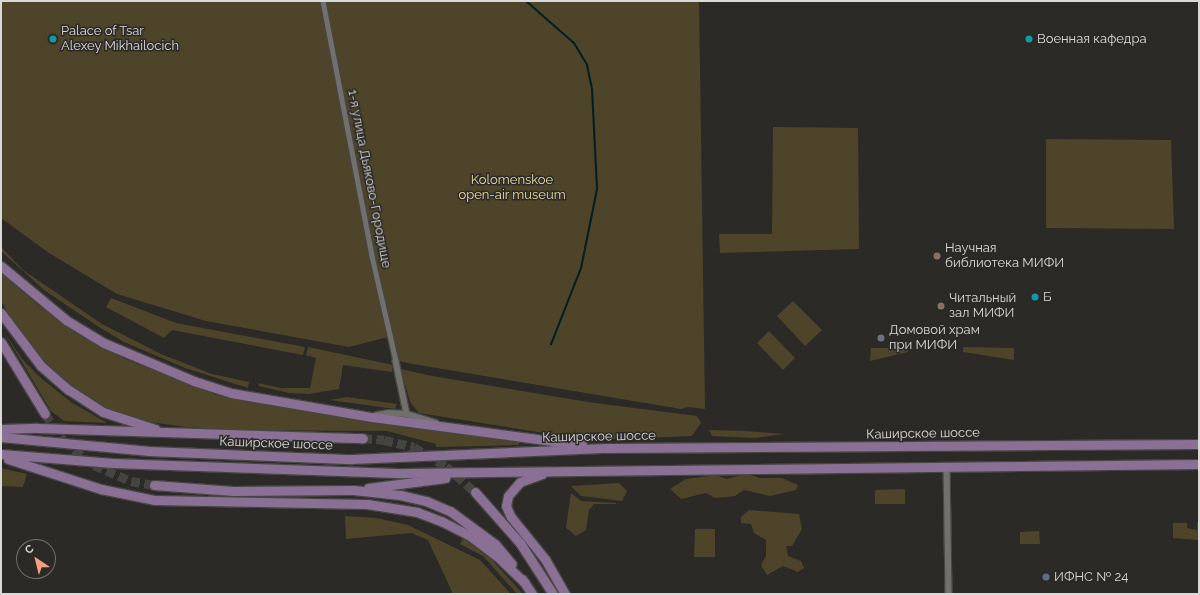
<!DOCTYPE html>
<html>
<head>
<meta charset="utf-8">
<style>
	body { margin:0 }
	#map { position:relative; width:1200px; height:595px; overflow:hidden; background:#2b2a27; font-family:Raleway,sans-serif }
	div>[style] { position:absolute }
	.green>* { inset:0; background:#4d442a }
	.stream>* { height:2px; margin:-1px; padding:0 1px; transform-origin:1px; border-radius:1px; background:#011f23 }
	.primary-tunnel>* { height:9px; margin-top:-4.5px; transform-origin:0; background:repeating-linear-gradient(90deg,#454441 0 9px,transparent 0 13.5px) }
	.roads { filter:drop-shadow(1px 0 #474644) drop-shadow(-1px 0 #474644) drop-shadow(0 1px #474644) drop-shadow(0 -1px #474644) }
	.pedestrian>* { height:4.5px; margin:-2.25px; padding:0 2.25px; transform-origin:2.25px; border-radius:2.25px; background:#71706d }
	.minor>* { height:5.5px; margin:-2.75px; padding:0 2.75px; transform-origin:2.75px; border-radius:2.75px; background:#71706d }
	.primary>* { height:9px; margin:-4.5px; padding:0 4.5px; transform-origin:4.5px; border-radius:4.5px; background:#8a7095 }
	.dots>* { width:11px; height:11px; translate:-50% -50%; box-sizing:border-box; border:2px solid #2b2a27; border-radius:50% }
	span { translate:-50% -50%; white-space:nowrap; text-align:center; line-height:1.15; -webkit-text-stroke:3px #2b2a27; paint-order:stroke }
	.poi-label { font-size:13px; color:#dad9d7 }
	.left { translate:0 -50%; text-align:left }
	.street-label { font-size:13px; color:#dad9d7 }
	.park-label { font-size:13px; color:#eddba2 }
	.frame { position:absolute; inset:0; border:2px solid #dad9d7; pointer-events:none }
	.north { position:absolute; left:16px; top:539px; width:40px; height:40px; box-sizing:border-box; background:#2b2a27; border:1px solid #71706d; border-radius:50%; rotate:325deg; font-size:11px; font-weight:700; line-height:16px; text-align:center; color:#dad9d7 }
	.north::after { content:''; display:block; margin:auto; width:14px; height:18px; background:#f1a27b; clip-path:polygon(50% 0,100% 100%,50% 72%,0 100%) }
</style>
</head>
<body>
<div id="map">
	<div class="green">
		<i style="clip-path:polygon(1px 1px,699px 1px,705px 409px,688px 407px,681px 409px,407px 363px,399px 361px,392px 336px,349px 347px,206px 321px,117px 294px,49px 253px,1px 218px)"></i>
		<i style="clip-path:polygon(773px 127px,858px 128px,859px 249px,720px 253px,719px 234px,772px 234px)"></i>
		<i style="clip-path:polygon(1046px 139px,1171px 140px,1174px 229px,1046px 228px)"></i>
		<i style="clip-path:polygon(1px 247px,23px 270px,102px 324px,161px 354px,212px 374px,249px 382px,248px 388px,185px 368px,124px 342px,99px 327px,44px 290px,1px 251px)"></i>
		<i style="clip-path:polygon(1px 273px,38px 305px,125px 359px,216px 395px,366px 422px,519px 442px,519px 445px,436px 447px,436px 444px,387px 431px,230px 430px,186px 427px,143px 421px,99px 406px,65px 383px,48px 367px,17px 328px,1px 301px)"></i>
		<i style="clip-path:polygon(111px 298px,176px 323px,305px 347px,303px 355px,172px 330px,164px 338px,106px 307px)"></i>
		<i style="clip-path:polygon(793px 301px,822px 330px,805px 346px,777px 316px)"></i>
		<i style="clip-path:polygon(769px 331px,795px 358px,783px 370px,757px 343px)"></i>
		<i style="clip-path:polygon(4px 332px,23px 360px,42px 379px,71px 402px,107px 423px,64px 421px,51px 411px)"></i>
		<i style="clip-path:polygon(308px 347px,393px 365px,392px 372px,343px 365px,339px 389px,309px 394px,289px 393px,259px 386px,258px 383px,281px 388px,310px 388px,316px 358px,306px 355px)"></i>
		<i style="clip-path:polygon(963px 347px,1014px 348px,1014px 360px,963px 352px)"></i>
		<i style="clip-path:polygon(871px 348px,908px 348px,908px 352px,870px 361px)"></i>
		<i style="clip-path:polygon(401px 369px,432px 376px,588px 402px,697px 416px,701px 423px,692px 436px,589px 440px,419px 413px,410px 402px)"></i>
		<i style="clip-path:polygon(347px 397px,397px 404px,395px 409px,330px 400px)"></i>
		<i style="clip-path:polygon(709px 430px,745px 431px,785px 434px,754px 438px,712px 436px)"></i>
		<i style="clip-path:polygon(1px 468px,27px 474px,23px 487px,1px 486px)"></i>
		<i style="clip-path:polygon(747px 474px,760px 478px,782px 478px,798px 485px,796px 490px,770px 496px,744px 490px,735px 496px,715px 498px,706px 493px,681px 499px,670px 489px,686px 479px,717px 475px,726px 479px)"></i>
		<i style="clip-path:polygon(619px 483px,627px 491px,622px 501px,581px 496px,571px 486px)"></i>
		<i style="clip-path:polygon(905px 489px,905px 504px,875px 504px,875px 490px)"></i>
		<i style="clip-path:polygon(571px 493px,581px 501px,616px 503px,616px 504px,594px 504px,589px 510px,586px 530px,576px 536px,566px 528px)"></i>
		<i style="clip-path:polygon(749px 510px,799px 514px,802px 529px,792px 546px,786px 546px,788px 556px,801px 561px,804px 568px,798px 572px,783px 566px,767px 575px,761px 565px,766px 556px,766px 540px,754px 533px,751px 524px,741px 523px,741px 517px)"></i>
		<i style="clip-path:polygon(345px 516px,376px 518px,408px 525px,480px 560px,511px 594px,453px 594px,428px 540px,411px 533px,346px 539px)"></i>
		<i style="clip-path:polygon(1197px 522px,1199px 522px,1199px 578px,1198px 540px,1173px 538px,1173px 523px,1187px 523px,1187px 528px,1197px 530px)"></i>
		<i style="clip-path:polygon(695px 529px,715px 529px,715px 557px,694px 557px)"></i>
		<i style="clip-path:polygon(1039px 531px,1040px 544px,1020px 544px,1020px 532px)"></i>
		<i style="clip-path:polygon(463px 538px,492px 560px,523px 594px,517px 594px,483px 556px,460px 544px)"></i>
	</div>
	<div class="stream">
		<i style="left:526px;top:1px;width:64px;rotate:41.2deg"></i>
		<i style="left:574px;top:43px;width:26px;rotate:59deg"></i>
		<i style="left:587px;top:65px;width:25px;rotate:78deg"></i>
		<i style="left:592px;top:89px;width:100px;rotate:87.1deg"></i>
		<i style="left:597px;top:189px;width:81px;rotate:101.4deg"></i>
		<i style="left:581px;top:268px;width:82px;rotate:111.5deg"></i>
	</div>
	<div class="primary-tunnel">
		<i style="left:45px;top:414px;width:33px;rotate:55deg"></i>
		<i style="left:64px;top:441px;width:38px;rotate:39deg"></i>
		<i style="left:94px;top:465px;width:40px;rotate:23.4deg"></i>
		<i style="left:131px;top:481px;width:23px;rotate:10deg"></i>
		<i style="left:363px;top:438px;width:21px;rotate:5deg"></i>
		<i style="left:384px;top:440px;width:31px;rotate:13deg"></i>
		<i style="left:414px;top:447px;width:37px;rotate:31deg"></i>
		<i style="left:446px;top:466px;width:39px;rotate:42deg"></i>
	</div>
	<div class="roads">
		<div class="pedestrian">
			<i style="left:323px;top:1px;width:260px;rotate:79.1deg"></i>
			<i style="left:372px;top:256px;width:108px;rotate:77.1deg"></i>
		</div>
		<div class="minor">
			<i style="left:396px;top:361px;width:54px;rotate:78.3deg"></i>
			<i style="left:377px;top:415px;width:12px;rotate:-9deg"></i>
			<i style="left:389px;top:413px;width:18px;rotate:3deg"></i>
			<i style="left:407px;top:414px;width:30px;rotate:17deg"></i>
			<i style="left:947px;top:466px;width:128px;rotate:89.1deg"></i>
		</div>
		<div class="primary">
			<i style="left:1px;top:266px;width:85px;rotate:39.7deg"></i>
			<i style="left:66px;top:320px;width:44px;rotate:31.2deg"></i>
			<i style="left:104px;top:343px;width:98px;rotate:22.9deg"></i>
			<i style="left:194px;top:381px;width:39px;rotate:18deg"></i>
			<i style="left:231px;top:393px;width:143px;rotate:9.7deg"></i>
			<i style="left:372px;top:417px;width:212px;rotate:7.6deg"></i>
			<i style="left:1px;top:313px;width:66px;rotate:53deg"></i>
			<i style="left:41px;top:366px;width:37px;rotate:41deg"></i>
			<i style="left:69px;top:390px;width:40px;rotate:32.9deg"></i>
			<i style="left:103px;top:412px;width:55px;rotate:18.1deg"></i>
			<i style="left:1px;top:342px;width:84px;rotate:58.6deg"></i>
			<i style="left:1px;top:429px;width:36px;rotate:-2deg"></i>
			<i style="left:37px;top:428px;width:326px;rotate:1.8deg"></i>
			<i style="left:1px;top:437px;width:149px;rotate:5.4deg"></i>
			<i style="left:149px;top:451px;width:203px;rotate:2.3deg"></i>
			<i style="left:352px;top:459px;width:255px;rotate:-2.5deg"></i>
			<i style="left:607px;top:448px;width:592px;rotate:-0.39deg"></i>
			<i style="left:1px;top:454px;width:112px;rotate:4.6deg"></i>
			<i style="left:113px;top:463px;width:291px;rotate:2deg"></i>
			<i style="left:404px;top:473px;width:795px;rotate:-0.65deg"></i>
			<i style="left:8px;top:459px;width:98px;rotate:17.9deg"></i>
			<i style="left:101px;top:489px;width:54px;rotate:11.7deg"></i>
			<i style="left:154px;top:500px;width:213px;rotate:1.1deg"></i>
			<i style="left:367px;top:504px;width:51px;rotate:9.1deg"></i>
			<i style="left:417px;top:512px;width:26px;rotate:21deg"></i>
			<i style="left:441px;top:521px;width:33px;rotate:27deg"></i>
			<i style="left:470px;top:536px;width:38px;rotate:37deg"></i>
			<i style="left:500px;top:559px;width:35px;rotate:44deg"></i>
			<i style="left:542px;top:474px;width:23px;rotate:160deg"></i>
			<i style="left:520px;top:482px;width:18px;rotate:131deg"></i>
			<i style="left:508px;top:496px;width:10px;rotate:101deg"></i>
			<i style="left:506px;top:506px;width:12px;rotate:66deg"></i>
			<i style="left:511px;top:517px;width:54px;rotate:51deg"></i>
			<i style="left:545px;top:559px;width:40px;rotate:60.3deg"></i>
			<i style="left:154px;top:485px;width:79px;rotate:4.3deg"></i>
			<i style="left:233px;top:491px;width:120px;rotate:-0.5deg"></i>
			<i style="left:353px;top:490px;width:47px;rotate:6.1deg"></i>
			<i style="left:400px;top:495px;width:27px;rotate:13deg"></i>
			<i style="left:426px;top:501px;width:26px;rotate:23deg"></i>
			<i style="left:450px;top:511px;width:56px;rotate:36.3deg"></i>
			<i style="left:495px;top:544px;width:26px;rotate:50deg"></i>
			<i style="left:368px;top:488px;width:78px;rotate:-7.4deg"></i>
			<i style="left:475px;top:492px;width:68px;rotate:48.6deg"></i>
			<i style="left:520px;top:543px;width:61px;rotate:57.1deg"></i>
			<i style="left:522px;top:579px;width:18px;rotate:56deg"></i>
		</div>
	</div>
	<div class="dots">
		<i style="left:53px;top:39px;background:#0f9aa8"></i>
		<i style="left:1029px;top:39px;background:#0f9aa8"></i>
		<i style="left:937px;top:256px;background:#8d6e63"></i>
		<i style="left:1035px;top:297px;background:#0f9aa8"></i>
		<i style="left:941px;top:306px;background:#8d6e63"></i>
		<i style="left:881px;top:338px;background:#6b7280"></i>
		<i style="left:1046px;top:577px;background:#5c6f8a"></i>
	</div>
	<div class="poi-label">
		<span class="left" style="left:61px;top:39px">Palace of Tsar<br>Alexey Mikhailocich</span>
		<span class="left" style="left:1037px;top:39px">Военная кафедра</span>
		<span class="left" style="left:945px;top:256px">Научная<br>библиотека МИФИ</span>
		<span class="left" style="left:1043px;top:297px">Б</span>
		<span class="left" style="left:949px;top:306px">Читальный<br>зал МИФИ</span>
		<span class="left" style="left:889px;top:338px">Домовой храм<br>при МИФИ</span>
		<span class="left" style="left:1054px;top:577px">ИФНС № 24</span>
	</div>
	<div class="street-label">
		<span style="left:369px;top:179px;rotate:79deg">1-я улица Дьяково-Городище</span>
		<span style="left:923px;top:434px;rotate:-1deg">Каширское шоссе</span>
		<span style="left:599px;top:437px;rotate:-1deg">Каширское шоссе</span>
		<span style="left:276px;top:444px;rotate:2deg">Каширское шоссе</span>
	</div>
	<div class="park-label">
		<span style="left:512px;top:188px">Kolomenskoe<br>open-air museum</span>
	</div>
	<div class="frame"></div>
	<div class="north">С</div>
</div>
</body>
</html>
